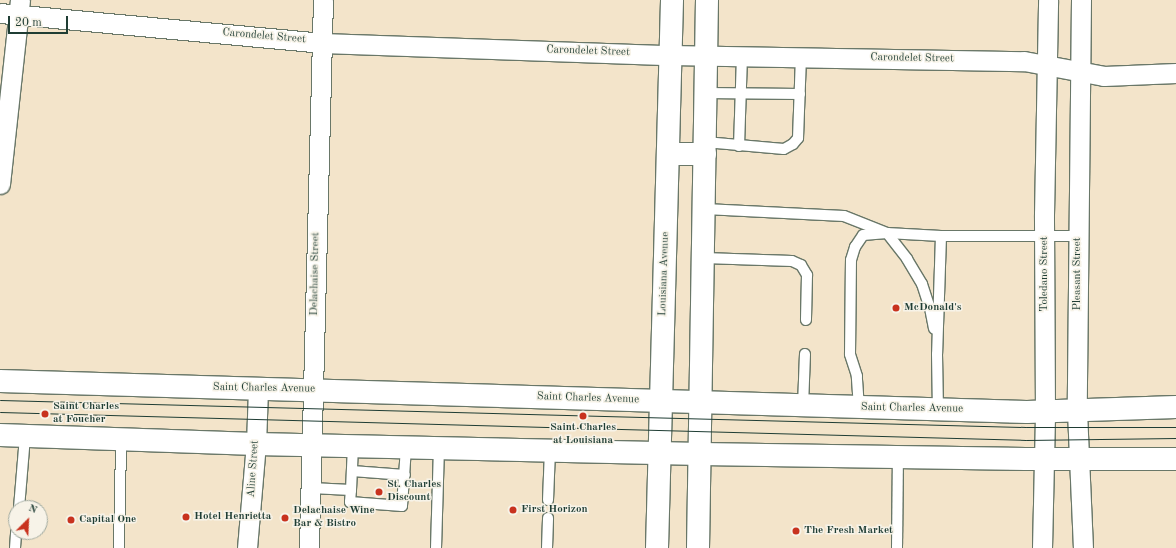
<!DOCTYPE html>
<html>
<head>
<meta charset="utf-8">
<style>
	body { margin:0 }
	#map { position:relative; width:1176px; height:548px; overflow:hidden; background:#f3e4ca; font-family:"Old Standard TT",serif }
	div>[style] { position:absolute }
	.roads { filter:drop-shadow(1px 0 #697768) drop-shadow(-1px 0 #697768) drop-shadow(0 1px #697768) drop-shadow(0 -1px #697768) }
	.lane>* { height:10px; margin:-5px; padding:0 5px; transform-origin:5px; border-radius:5px; background:#fff }
	.street>* { height:19px; margin:-9.5px; padding:0 9.5px; transform-origin:9.5px; border-radius:9.5px; background:#fff }
	.secondary>* { height:22px; margin:-11px; padding:0 11px; transform-origin:11px; border-radius:11px; background:#fff }
	.tram>* { height:1px; margin:-0.5px; padding:0 0.5px; transform-origin:0.5px; border-radius:0.5px; background:#1f3d34 }
	.dots>* { width:11px; height:11px; translate:-50% -50%; box-sizing:border-box; border:2px solid #f7f3e8; border-radius:50% }
	span { translate:-50% -50%; white-space:nowrap; text-align:center; line-height:1.15; -webkit-text-stroke:3px #f7f3e8; paint-order:stroke }
	.street-label { font-size:11px; color:#1f3d34 }
	.poi-label { font-size:11px; color:#1f3d34; font-weight:700 }
	.left { translate:0 -50%; text-align:left }
	.north { position:absolute; left:8px; top:500px; width:40px; height:40px; box-sizing:border-box; background:#f7f3e8; border:1px solid #a1aaa0; border-radius:50%; rotate:24deg; font-size:11px; font-weight:700; line-height:16px; text-align:center; color:#1f3d34 }
	.north::after { content:''; display:block; margin:auto; width:14px; height:18px; background:#c8321e; clip-path:polygon(50% 0,100% 100%,50% 72%,0 100%) }
	.scale { position:absolute; left:8px; top:16px; width:60px; height:18px; box-sizing:border-box; border:2px solid #1f3d34; border-top:0; padding-left:5px; font-size:12px; line-height:14px; white-space:nowrap; color:#1f3d34; -webkit-text-stroke:3px #f7f3e8; paint-order:stroke }
</style>
</head>
<body>
<div id="map">
	<div class="roads">
		<div class="lane">
			<i style="left:706px;top:93px;width:94px;rotate:0.6deg"></i>
			<i style="left:705px;top:142px;width:79px;rotate:5.1deg"></i>
			<i style="left:784px;top:149px;width:10px;rotate:-29deg"></i>
			<i style="left:793px;top:144px;width:8px;rotate:-50deg"></i>
			<i style="left:798px;top:138px;width:81px;rotate:-87.9deg"></i>
			<i style="left:739px;top:146px;width:90px;rotate:-88.1deg"></i>
			<i style="left:705px;top:209px;width:139px;rotate:2.9deg"></i>
			<i style="left:844px;top:216px;width:46px;rotate:21.6deg"></i>
			<i style="left:887px;top:233px;width:54px;rotate:3.2deg"></i>
			<i style="left:941px;top:236px;width:118px;rotate:91.9deg"></i>
			<i style="left:937px;top:354px;width:56px;rotate:89deg"></i>
			<i style="left:941px;top:236px;width:137px"></i>
			<i style="left:704px;top:258px;width:88px;rotate:2deg"></i>
			<i style="left:792px;top:261px;width:10px;rotate:24deg"></i>
			<i style="left:801px;top:265px;width:12px;rotate:59deg"></i>
			<i style="left:807px;top:275px;width:45px;rotate:91.3deg"></i>
			<i style="left:803px;top:406px;width:52px;rotate:-87.8deg"></i>
			<i style="left:859px;top:408px;width:32px;rotate:-94deg"></i>
			<i style="left:857px;top:376px;width:23px;rotate:-108deg"></i>
			<i style="left:850px;top:354px;width:94px;rotate:-89.4deg"></i>
			<i style="left:851px;top:260px;width:14px;rotate:-73deg"></i>
			<i style="left:855px;top:247px;width:14px;rotate:-56deg"></i>
			<i style="left:863px;top:235px;width:24px;rotate:-5deg"></i>
			<i style="left:887px;top:233px;width:33px;rotate:52deg"></i>
			<i style="left:907px;top:259px;width:29px;rotate:59deg"></i>
			<i style="left:922px;top:284px;width:25px;rotate:72deg"></i>
			<i style="left:930px;top:308px;width:21px;rotate:79deg"></i>
			<i style="left:352px;top:471px;width:53px;rotate:4.3deg"></i>
			<i style="left:311px;top:488px;width:40px;rotate:2.9deg"></i>
			<i style="left:351px;top:490px;width:12px;rotate:95deg"></i>
			<i style="left:350px;top:502px;width:52px;rotate:4.4deg"></i>
			<i style="left:402px;top:506px;width:59px;rotate:-86.1deg"></i>
			<i style="left:351px;top:490px;width:44px;rotate:-87.4deg"></i>
			<i style="left:548px;top:500px;width:49px;rotate:-87.7deg"></i>
			<i style="left:19px;top:508px;width:72px;rotate:-85.2deg"></i>
			<i style="left:15px;top:548px;width:16px;rotate:-86deg"></i>
			<i style="left:119px;top:548px;width:109px;rotate:-88.9deg"></i>
			<i style="left:436px;top:548px;width:100px;rotate:-88.3deg"></i>
			<i style="left:547px;top:548px;width:30px;rotate:-88deg"></i>
			<i style="left:897px;top:548px;width:91px;rotate:-89.4deg"></i>
		</div>
		<div class="street">
			<i style="left:1081px;top:0;width:411px;rotate:90.6deg"></i>
			<i style="left:1077px;top:411px;width:137px;rotate:87.5deg"></i>
			<i style="left:0;top:13px;width:323px;rotate:5.3deg"></i>
			<i style="left:322px;top:43px;width:348px;rotate:2deg"></i>
			<i style="left:670px;top:55px;width:354px;rotate:1deg"></i>
			<i style="left:1024px;top:61px;width:81px;rotate:10.6deg"></i>
			<i style="left:1104px;top:76px;width:72px;rotate:-2.4deg"></i>
			<i style="left:0;top:184px;width:185px;rotate:-83.8deg"></i>
			<i style="left:247px;top:548px;width:104px;rotate:-85.1deg"></i>
			<i style="left:256px;top:444px;width:54px;rotate:-87.9deg"></i>
			<i style="left:309px;top:548px;width:548px;rotate:-88.54deg"></i>
			<i style="left:1042px;top:548px;width:136px;rotate:-88.7deg"></i>
			<i style="left:1045px;top:412px;width:198px;rotate:-90.3deg"></i>
			<i style="left:1044px;top:214px;width:214px;rotate:-88.9deg"></i>
		</div>
		<div class="secondary">
			<i style="left:668px;top:154px;width:37px"></i>
			<i style="left:0;top:381px;width:1027px;rotate:1.73deg"></i>
			<i style="left:1027px;top:412px;width:149px;rotate:-1.9deg"></i>
			<i style="left:0;top:435px;width:256px;rotate:2deg"></i>
			<i style="left:256px;top:444px;width:445px;rotate:1.3deg"></i>
			<i style="left:701px;top:454px;width:325px;rotate:0.9deg"></i>
			<i style="left:1026px;top:459px;width:150px"></i>
			<i style="left:657px;top:548px;width:548px;rotate:-88.43deg"></i>
			<i style="left:698px;top:548px;width:548px;rotate:-89.06deg"></i>
		</div>
	</div>
	<div class="tram">
		<i style="left:0;top:400px;width:1026px;rotate:1.51deg"></i>
		<i style="left:1026px;top:427px;width:150px"></i>
		<i style="left:0;top:412px;width:1026px;rotate:1.56deg"></i>
		<i style="left:1026px;top:440px;width:150px;rotate:-0.8deg"></i>
	</div>
	<div class="dots">
		<i style="left:896px;top:308px;background:#c8321e"></i>
		<i style="left:45px;top:414px;background:#c8321e"></i>
		<i style="left:583px;top:416px;background:#c8321e"></i>
		<i style="left:379px;top:492px;background:#c8321e"></i>
		<i style="left:513px;top:510px;background:#c8321e"></i>
		<i style="left:186px;top:517px;background:#c8321e"></i>
		<i style="left:285px;top:518px;background:#c8321e"></i>
		<i style="left:71px;top:520px;background:#c8321e"></i>
		<i style="left:796px;top:531px;background:#c8321e"></i>
	</div>
	<div class="street-label">
		<span style="left:264px;top:37px;rotate:5deg">Carondelet Street</span>
		<span style="left:588px;top:52px;rotate:2deg">Carondelet Street</span>
		<span style="left:912px;top:59px;rotate:1deg">Carondelet Street</span>
		<span style="left:316px;top:274px;rotate:-89deg">Delachaise Street</span>
		<span style="left:665px;top:274px;rotate:-88deg">Louisiana Avenue</span>
		<span style="left:1045px;top:274px;rotate:-90deg">Toledano Street</span>
		<span style="left:1078px;top:274px;rotate:-90deg">Pleasant Street</span>
		<span style="left:264px;top:389px;rotate:1deg">Saint Charles Avenue</span>
		<span style="left:588px;top:399px;rotate:2deg">Saint Charles Avenue</span>
		<span style="left:912px;top:409px;rotate:1deg">Saint Charles Avenue</span>
		<span style="left:254px;top:469px;rotate:-86deg">Aline Street</span>
	</div>
	<div class="poi-label">
		<span class="left" style="left:904px;top:308px">McDonald's</span>
		<span class="left" style="left:53px;top:414px">Saint Charles<br>at Foucher</span>
		<span style="left:583px;top:435px">Saint Charles<br>at Louisiana</span>
		<span class="left" style="left:387px;top:492px">St. Charles<br>Discount</span>
		<span class="left" style="left:521px;top:510px">First Horizon</span>
		<span class="left" style="left:293px;top:518px">Delachaise Wine<br>Bar &amp; Bistro</span>
		<span class="left" style="left:194px;top:517px">Hotel Henrietta</span>
		<span class="left" style="left:79px;top:520px">Capital One</span>
		<span class="left" style="left:804px;top:531px">The Fresh Market</span>
	</div>
	<div class="north">N</div>
	<div class="scale">20 m</div>
</div>
</body>
</html>
